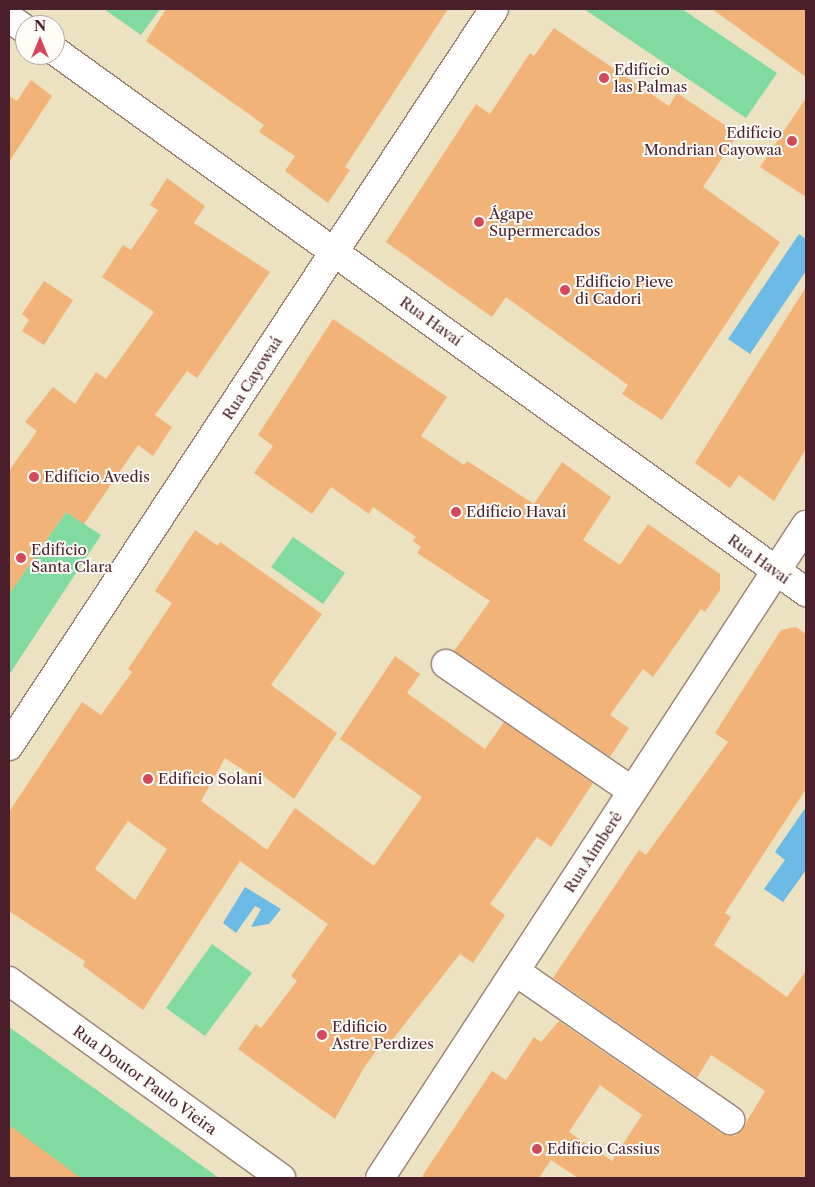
<!DOCTYPE html>
<html>
<head>
<meta charset="utf-8">
<style>
	body { margin:0 }
	#map { position:relative; width:815px; height:1187px; overflow:hidden; background:#ece1c0; font-family:"Libre Caslon Text",serif }
	div>[style] { position:absolute }
	.green>* { inset:0; background:#81da9f }
	.water>* { inset:0; background:#6cbbe6 }
	.building>* { inset:0; background:#f2b378 }
	.roads { filter:drop-shadow(1px 0 #9b8076) drop-shadow(-1px 0 #9b8076) drop-shadow(0 1px #9b8076) drop-shadow(0 -1px #9b8076) }
	.minor>* { height:28px; margin:-14px; padding:0 14px; transform-origin:14px; border-radius:14px; background:#fff }
	.dots>* { width:14px; height:14px; translate:-50% -50%; box-sizing:border-box; border:2px solid #fdfcf7; border-radius:50% }
	span { translate:-50% -50%; white-space:nowrap; text-align:center; line-height:1.15; -webkit-text-stroke:4px #fdfcf7; paint-order:stroke }
	.poi-label { font-size:15px; color:#4a1f2b }
	.left { translate:0 -50%; text-align:left }
	.right { translate:-100% -50%; text-align:right }
	.street-label { font-size:15px; color:#4a1f2b }
	.frame { position:absolute; inset:0; border:10px solid #4a1f2b; pointer-events:none }
	.north { position:absolute; left:15px; top:15px; width:50px; height:50px; box-sizing:border-box; background:#fdfcf7; border:1px solid #b5a4a5; border-radius:50%; rotate:0deg; font-size:14px; font-weight:700; line-height:20px; text-align:center; color:#4a1f2b }
	.north::after { content:''; display:block; margin:auto; width:18px; height:22px; background:#d1495b; clip-path:polygon(50% 0,100% 100%,50% 72%,0 100%) }
</style>
</head>
<body>
<div id="map">
	<div class="green">
		<i style="clip-path:polygon(104px 9px,160px 9px,141px 35px)"></i>
		<i style="clip-path:polygon(584px 9px,682px 9px,777px 73px,746px 118px)"></i>
		<i style="clip-path:polygon(66px 512px,101px 535px,9px 675px,9px 594px)"></i>
		<i style="clip-path:polygon(293px 537px,345px 573px,323px 604px,271px 567px)"></i>
		<i style="clip-path:polygon(212px 944px,252px 973px,205px 1036px,166px 1008px)"></i>
		<i style="clip-path:polygon(9px 1027px,219px 1178px,9px 1178px)"></i>
	</div>
	<div class="water">
		<i style="clip-path:polygon(799px 234px,806px 239px,806px 271px,750px 354px,728px 339px)"></i>
		<i style="clip-path:polygon(806px 807px,806px 870px,783px 902px,764px 889px,785px 860px,775px 852px)"></i>
		<i style="clip-path:polygon(245px 887px,281px 909px,269px 924px,251px 927px,261px 909px,255px 906px,236px 933px,223px 923px)"></i>
	</div>
	<div class="building">
		<i style="clip-path:polygon(166px 9px,448px 9px,345px 167px,350px 170px,328px 203px,285px 171px,295px 156px,259px 132px,264px 125px,146px 41px)"></i>
		<i style="clip-path:polygon(712px 9px,806px 9px,806px 77px,755px 40px)"></i>
		<i style="clip-path:polygon(554px 28px,669px 106px,677px 93px,738px 134px,703px 187px,780px 242px,662px 420px,622px 394px,628px 385px,506px 297px,492px 317px,386px 242px,476px 104px,490px 114px,530px 53px,534px 56px)"></i>
		<i style="clip-path:polygon(31px 80px,52px 96px,9px 162px,9px 96px,17px 101px)"></i>
		<i style="clip-path:polygon(806px 98px,806px 197px,760px 167px)"></i>
		<i style="clip-path:polygon(167px 178px,205px 206px,194px 223px,270px 272px,197px 378px,187px 371px,155px 415px,172px 427px,153px 456px,138px 445px,84px 524px,66px 512px,9px 594px,9px 471px,37px 431px,25px 422px,53px 387px,75px 404px,96px 372px,106px 379px,154px 312px,102px 277px,123px 245px,131px 250px,158px 210px,150px 205px)"></i>
		<i style="clip-path:polygon(44px 281px,73px 300px,44px 345px,22px 331px,29px 320px,22px 314px)"></i>
		<i style="clip-path:polygon(806px 287px,806px 449px,774px 501px,739px 475px,730px 488px,695px 463px)"></i>
		<i style="clip-path:polygon(333px 319px,447px 397px,421px 436px,464px 465px,467px 461px,534px 504px,562px 462px,611px 497px,583px 540px,620px 565px,648px 524px,720px 574px,720px 590px,705px 612px,701px 609px,653px 677px,643px 669px,610px 715px,629px 728px,610px 757px,454px 651px,490px 601px,417px 553px,421px 547px,413px 541px,416px 537px,373px 507px,369px 514px,331px 487px,312px 514px,254px 473px,273px 446px,258px 435px)"></i>
		<i style="clip-path:polygon(evenodd,195px 530px,218px 546px,220px 542px,322px 614px,271px 685px,337px 733px,294px 799px,261px 774px,257px 779px,225px 758px,201px 801px,267px 850px,295px 808px,374px 866px,422px 797px,340px 739px,395px 656px,420px 674px,407px 693px,485px 749px,504px 722px,593px 783px,551px 847px,537px 837px,490px 904px,505px 915px,473px 963px,460px 954px,388px 1045px,383px 1042px,365px 1066px,335px 1119px,238px 1049px,256px 1024px,261px 1028px,297px 981px,291px 976px,328px 924px,240px 861px,143px 1010px,83px 966px,85px 961px,9px 911px,9px 812px,82px 702px,101px 715px,132px 672px,128px 669px,172px 603px,155px 591px,195px 530px,128px 821px,167px 849px,135px 900px,95px 869px,128px 821px)"></i>
		<i style="clip-path:polygon(evenodd,796px 627px,806px 634px,806px 789px,725px 913px,731px 917px,714px 945px,787px 997px,806px 971px,806px 1178px,578px 1178px,551px 1160px,539px 1178px,421px 1178px,492px 1071px,506px 1080px,534px 1037px,541px 1042px,559px 1021px,721px 1133px,735px 1136px,743px 1128px,765px 1091px,711px 1055px,697px 1078px,553px 978px,639px 850px,646px 855px,728px 742px,715px 733px,781px 630px,796px 627px,600px 1085px,642px 1115px,612px 1161px,569px 1132px,600px 1085px)"></i>
		<i style="clip-path:polygon(9px 1125px,81px 1178px,9px 1178px)"></i>
	</div>
	<div class="roads">
		<div class="minor">
			<i style="left:9px;top:18px;width:19px;rotate:35deg"></i>
			<i style="left:55px;top:51px;width:926px;rotate:35.77deg"></i>
			<i style="left:446px;top:664px;width:225px;rotate:34.3deg"></i>
			<i style="left:9px;top:746px;width:882px;rotate:-56.65deg"></i>
			<i style="left:515px;top:971px;width:262px;rotate:34.7deg"></i>
			<i style="left:9px;top:981px;width:336px;rotate:35.9deg"></i>
			<i style="left:380px;top:1178px;width:780px;rotate:-56.88deg"></i>
		</div>
	</div>
	<div class="dots">
		<i style="left:604px;top:78px;background:#d1495b"></i>
		<i style="left:792px;top:141px;background:#d1495b"></i>
		<i style="left:479px;top:222px;background:#d1495b"></i>
		<i style="left:565px;top:290px;background:#d1495b"></i>
		<i style="left:34px;top:477px;background:#d1495b"></i>
		<i style="left:456px;top:512px;background:#d1495b"></i>
		<i style="left:21px;top:558px;background:#d1495b"></i>
		<i style="left:148px;top:779px;background:#d1495b"></i>
		<i style="left:322px;top:1035px;background:#d1495b"></i>
		<i style="left:537px;top:1149px;background:#d1495b"></i>
	</div>
	<div class="poi-label">
		<span class="left" style="left:614px;top:78px">Edifício<br>las Palmas</span>
		<span class="right" style="left:782px;top:141px">Edifício<br>Mondrian Cayowaa</span>
		<span class="left" style="left:489px;top:222px">Ágape<br>Supermercados</span>
		<span class="left" style="left:575px;top:290px">Edifício Pieve<br>di Cadori</span>
		<span class="left" style="left:44px;top:477px">Edifício Avedis</span>
		<span class="left" style="left:466px;top:512px">Edifício Havaí</span>
		<span class="left" style="left:31px;top:558px">Edifício<br>Santa Clara</span>
		<span class="left" style="left:158px;top:779px">Edifício Solani</span>
		<span class="left" style="left:332px;top:1035px">Edificio<br>Astre Perdizes</span>
		<span class="left" style="left:547px;top:1149px">Edifício Cassius</span>
	</div>
	<div class="street-label">
		<span style="left:431px;top:321px;rotate:36deg">Rua Havaí</span>
		<span style="left:252px;top:378px;rotate:-57deg">Rua Cayowaá</span>
		<span style="left:759px;top:559px;rotate:36deg">Rua Havaí</span>
		<span style="left:593px;top:852px;rotate:-57deg">Rua Aimberê</span>
		<span style="left:145px;top:1080px;rotate:36deg">Rua Doutor Paulo Vieira</span>
	</div>
	<div class="frame"></div>
	<div class="north">N</div>
</div>
</body>
</html>
